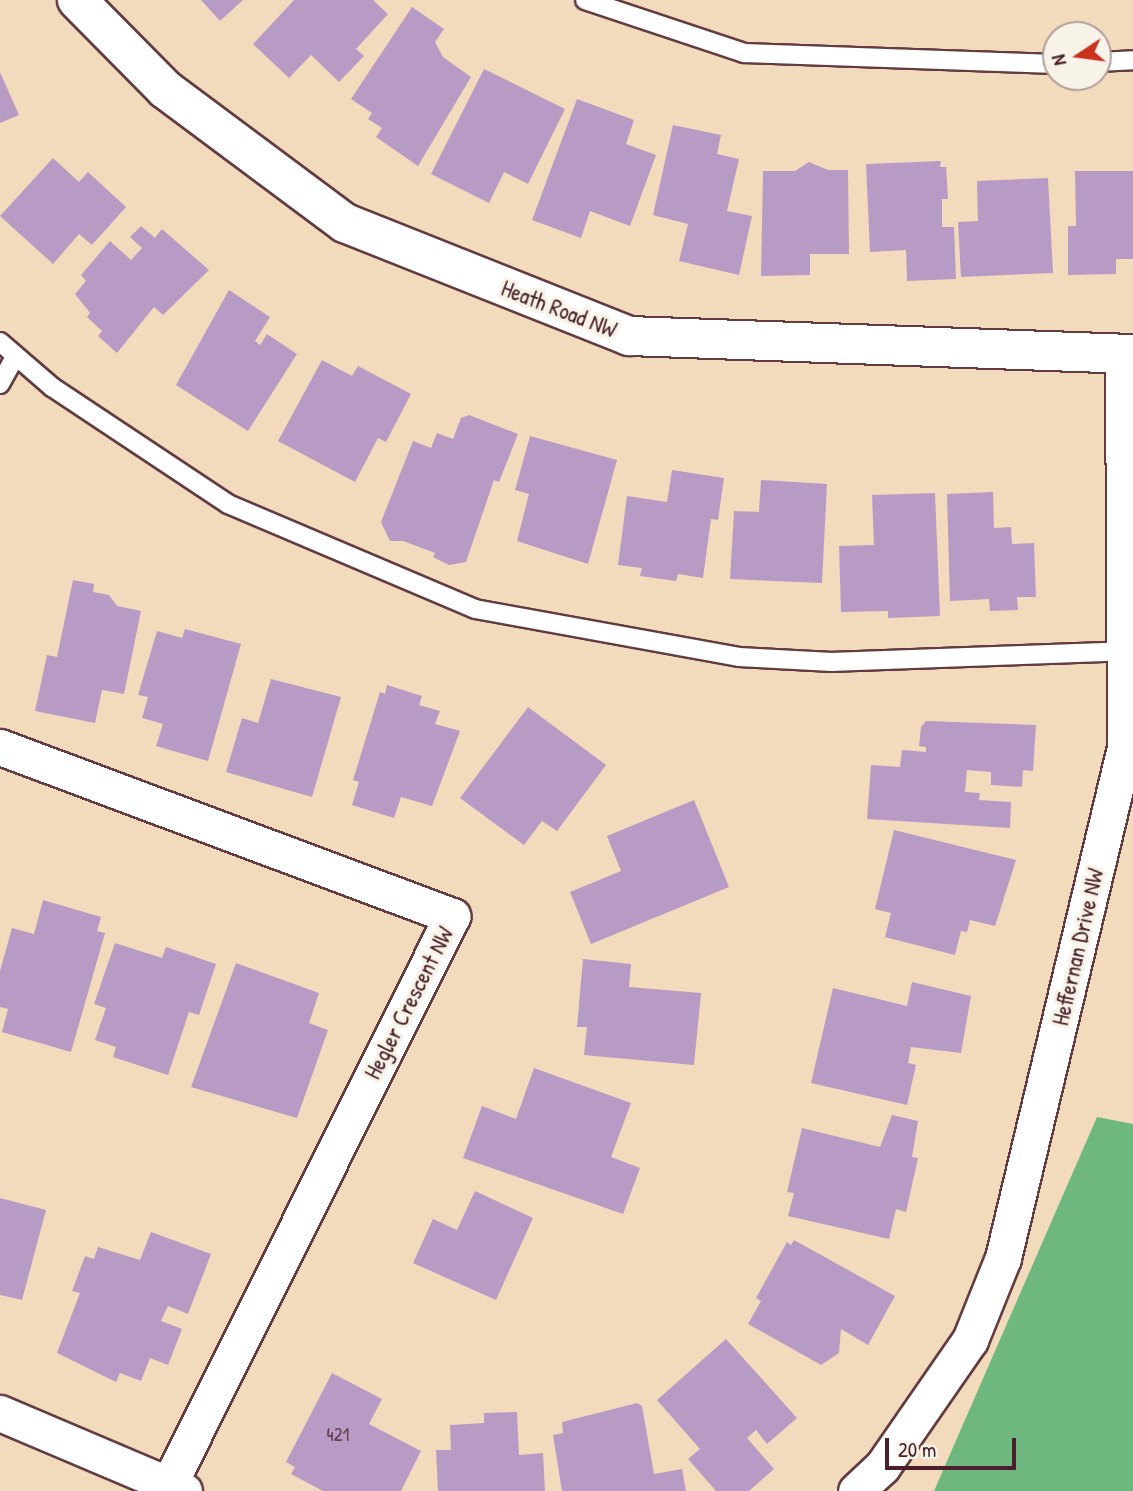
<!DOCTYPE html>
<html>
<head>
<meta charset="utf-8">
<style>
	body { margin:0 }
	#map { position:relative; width:1133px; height:1491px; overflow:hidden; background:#f2dbbc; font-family:"Patrick Hand",sans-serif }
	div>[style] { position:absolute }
	.forest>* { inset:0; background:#6eb87f }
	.building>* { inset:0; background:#b89bc4 }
	.roads { filter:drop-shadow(2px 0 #633b41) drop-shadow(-2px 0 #633b41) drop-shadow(0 2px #633b41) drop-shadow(0 -2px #633b41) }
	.service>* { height:18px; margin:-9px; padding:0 9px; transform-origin:9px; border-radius:9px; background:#fff }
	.minor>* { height:35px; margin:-17.5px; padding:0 17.5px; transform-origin:17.5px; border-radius:17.5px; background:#fff }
	.tertiary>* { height:38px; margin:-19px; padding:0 19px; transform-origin:19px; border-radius:19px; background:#fff }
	span { translate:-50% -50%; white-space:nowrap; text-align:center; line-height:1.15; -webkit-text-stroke:7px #f7f3e8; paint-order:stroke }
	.number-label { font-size:19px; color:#663e51 }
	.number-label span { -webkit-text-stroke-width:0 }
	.street-label { font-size:23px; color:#4a1f2b }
	.north { position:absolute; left:1042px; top:21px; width:70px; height:70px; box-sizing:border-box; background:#f7f3e8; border:2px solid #b29e9c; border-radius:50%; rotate:257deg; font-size:19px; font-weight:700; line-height:28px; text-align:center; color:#4a1f2b }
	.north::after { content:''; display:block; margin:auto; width:24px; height:32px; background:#c8321e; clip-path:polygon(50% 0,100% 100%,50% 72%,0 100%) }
	.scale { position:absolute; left:885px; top:1438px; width:131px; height:32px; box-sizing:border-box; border:4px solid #4a1f2b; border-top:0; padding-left:9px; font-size:21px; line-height:24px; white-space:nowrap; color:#4a1f2b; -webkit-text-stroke:5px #f7f3e8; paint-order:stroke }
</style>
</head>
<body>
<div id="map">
	<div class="forest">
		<i style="clip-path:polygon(1097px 1117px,1133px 1124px,1133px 1491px,934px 1491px)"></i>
	</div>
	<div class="building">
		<i style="clip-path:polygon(201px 0,243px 0,220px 21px)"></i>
		<i style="clip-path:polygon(294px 0,373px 0,388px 14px,356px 49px,364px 56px,339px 82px,311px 55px,289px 78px,253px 44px)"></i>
		<i style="clip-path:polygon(412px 7px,444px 29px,435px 42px,443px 57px,471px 77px,418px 166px,376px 137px,382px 128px,368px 119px,372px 113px,351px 99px)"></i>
		<i style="clip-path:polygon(484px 69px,565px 109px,528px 184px,504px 172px,489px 203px,431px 174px)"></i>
		<i style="clip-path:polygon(0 72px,19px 115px,0 123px)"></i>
		<i style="clip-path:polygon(577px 99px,634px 120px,626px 144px,656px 155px,630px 226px,590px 211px,581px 238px,532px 220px)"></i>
		<i style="clip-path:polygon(673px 125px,721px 135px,717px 154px,739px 159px,727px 211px,752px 216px,739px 275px,679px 261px,688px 224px,653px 215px)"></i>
		<i style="clip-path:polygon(53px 158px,79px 182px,88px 172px,126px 207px,92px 245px,79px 234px,53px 264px,0 216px)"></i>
		<i style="clip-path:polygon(941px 161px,940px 167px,946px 167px,948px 199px,942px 199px,942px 227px,954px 227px,956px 279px,907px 281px,906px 250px,870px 252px,866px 164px)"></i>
		<i style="clip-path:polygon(809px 162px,828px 170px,848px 170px,849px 254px,810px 254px,810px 275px,761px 276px,763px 171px,795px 171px)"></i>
		<i style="clip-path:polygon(1075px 171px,1133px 171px,1133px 259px,1116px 259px,1116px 274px,1068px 275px,1068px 226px,1076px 226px)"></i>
		<i style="clip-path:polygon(1048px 178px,1053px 273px,961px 277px,958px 222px,978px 221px,977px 181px)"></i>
		<i style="clip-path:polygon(141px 226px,155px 238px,162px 229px,209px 270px,163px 315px,154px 307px,117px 353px,98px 336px,102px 331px,87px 317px,90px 313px,75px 294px,86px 281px,81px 275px,110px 241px,131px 260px,142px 248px,130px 237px)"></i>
		<i style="clip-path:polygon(229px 290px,270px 317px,255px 341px,260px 345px,267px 334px,297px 354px,248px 431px,176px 385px)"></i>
		<i style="clip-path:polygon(322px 360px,352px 376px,358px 366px,411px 394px,386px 442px,378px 438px,355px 482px,278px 441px)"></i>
		<i style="clip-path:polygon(469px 415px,518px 434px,499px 482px,494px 480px,466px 562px,449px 565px,433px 557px,435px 553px,403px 541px,390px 541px,381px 522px,413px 441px,431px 448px,437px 433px,453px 439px,461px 418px)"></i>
		<i style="clip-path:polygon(530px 436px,617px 460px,588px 564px,517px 541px,529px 494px,515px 490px)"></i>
		<i style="clip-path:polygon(672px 470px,724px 478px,718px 520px,711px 519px,703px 578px,678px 574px,676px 581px,640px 576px,642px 568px,618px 565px,627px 496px,667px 502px)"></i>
		<i style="clip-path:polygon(761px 480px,827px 484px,822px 583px,730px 579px,734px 511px,759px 512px)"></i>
		<i style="clip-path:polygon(993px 492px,994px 528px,1011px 527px,1012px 544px,1034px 543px,1036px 597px,1017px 597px,1018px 610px,990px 611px,989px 599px,950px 601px,947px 494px)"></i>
		<i style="clip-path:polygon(935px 493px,940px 616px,888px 618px,888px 611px,841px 612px,839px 546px,874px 545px,872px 495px)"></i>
		<i style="clip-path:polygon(73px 580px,94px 584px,93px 592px,109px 595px,117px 606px,141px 611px,124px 694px,102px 690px,95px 723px,35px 711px,47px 655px,57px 657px)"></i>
		<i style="clip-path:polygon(185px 629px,241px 644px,208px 761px,156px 746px,163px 724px,142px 718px,148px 697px,138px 695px,157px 631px,182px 638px)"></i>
		<i style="clip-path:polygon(271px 679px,341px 697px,312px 797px,226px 772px,242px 718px,258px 723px)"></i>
		<i style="clip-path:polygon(387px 685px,422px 696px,419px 705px,440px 711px,435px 724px,460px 731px,432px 806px,401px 797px,394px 818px,352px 805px,359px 782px,353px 780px,380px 692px,385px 694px)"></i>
		<i style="clip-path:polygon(528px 707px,606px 765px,557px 831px,542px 821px,524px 845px,460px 798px)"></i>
		<i style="clip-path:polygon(926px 721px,1036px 725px,1033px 771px,1023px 770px,1022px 787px,991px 785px,991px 772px,967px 770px,965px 792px,980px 793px,979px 800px,1011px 802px,1010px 828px,867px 819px,871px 765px,900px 767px,902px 750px,926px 752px,926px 747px,919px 746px,921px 727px)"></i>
		<i style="clip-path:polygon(694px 800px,729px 887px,591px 944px,570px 892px,621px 871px,607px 836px)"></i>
		<i style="clip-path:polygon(894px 830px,1016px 860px,995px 926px,970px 920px,967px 932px,961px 931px,955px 955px,885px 937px,891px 913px,875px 909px)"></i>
		<i style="clip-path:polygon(43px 900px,101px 917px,97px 931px,105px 933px,71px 1052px,2px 1032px,8px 1009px,0 1007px,0 971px,12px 928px,34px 934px)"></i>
		<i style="clip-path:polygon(115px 943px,162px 958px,166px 947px,216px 964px,199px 1015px,189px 1012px,168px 1075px,113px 1057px,116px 1047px,95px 1040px,106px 1008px,94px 1004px)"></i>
		<i style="clip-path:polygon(583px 959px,631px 964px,629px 987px,701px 993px,694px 1065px,584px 1055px,587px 1027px,577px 1027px)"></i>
		<i style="clip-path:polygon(236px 963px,319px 993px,309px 1023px,328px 1030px,297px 1118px,191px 1087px)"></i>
		<i style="clip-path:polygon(912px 982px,971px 996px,961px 1053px,911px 1047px,908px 1063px,916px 1065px,907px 1105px,811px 1083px,833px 988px,907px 1006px)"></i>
		<i style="clip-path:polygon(534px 1068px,631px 1103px,611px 1157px,640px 1168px,623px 1214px,463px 1158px,482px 1106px,516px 1119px)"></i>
		<i style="clip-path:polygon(892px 1115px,918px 1121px,912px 1157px,918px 1158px,906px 1212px,896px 1209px,889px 1239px,788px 1216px,794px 1193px,787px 1192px,802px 1128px,880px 1147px)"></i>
		<i style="clip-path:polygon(475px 1191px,533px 1218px,496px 1300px,413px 1263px,433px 1219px,457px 1230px)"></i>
		<i style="clip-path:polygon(0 1198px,46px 1210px,22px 1300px,0 1295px)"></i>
		<i style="clip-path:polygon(151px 1232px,211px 1254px,188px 1314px,168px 1306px,161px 1321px,182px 1329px,168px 1365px,150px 1358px,141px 1381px,120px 1373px,116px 1382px,57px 1353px,80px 1293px,72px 1291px,85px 1256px,94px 1259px,98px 1247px,140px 1260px)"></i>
		<i style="clip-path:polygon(794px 1240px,895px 1296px,868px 1345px,841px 1329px,839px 1353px,821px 1365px,748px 1324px,761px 1301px,756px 1298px,787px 1242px,791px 1245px)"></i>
		<i style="clip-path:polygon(726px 1339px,797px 1418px,767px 1444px,756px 1430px,747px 1438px,774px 1469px,749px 1491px,716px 1491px,688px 1459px,700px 1449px,657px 1400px)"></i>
		<i style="clip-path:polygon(332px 1373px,382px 1399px,369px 1424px,421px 1451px,401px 1491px,323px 1491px,291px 1474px,295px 1467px,286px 1462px)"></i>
		<i style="clip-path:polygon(637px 1403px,642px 1406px,654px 1474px,682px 1469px,686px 1491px,562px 1491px,553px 1435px,563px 1433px,562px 1422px)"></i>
		<i style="clip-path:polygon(517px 1412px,519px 1455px,543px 1453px,545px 1491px,438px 1491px,436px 1450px,451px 1450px,450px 1425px,484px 1423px,484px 1413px)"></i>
	</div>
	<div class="roads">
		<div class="service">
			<i style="left:585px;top:0;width:168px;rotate:18.4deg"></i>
			<i style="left:744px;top:53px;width:312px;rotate:2deg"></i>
			<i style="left:1098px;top:62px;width:35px;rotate:-3deg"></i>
			<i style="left:0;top:342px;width:69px;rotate:40.9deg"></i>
			<i style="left:52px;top:387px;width:211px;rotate:33.6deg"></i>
			<i style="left:228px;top:504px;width:268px;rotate:23deg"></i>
			<i style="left:475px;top:609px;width:268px;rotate:10.3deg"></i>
			<i style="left:739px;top:657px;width:93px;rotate:3.1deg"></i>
			<i style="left:832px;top:662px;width:298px;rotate:-2.1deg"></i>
			<i style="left:0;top:384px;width:31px;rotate:-61deg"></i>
		</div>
		<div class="minor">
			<i style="left:0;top:747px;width:483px;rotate:20.5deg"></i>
			<i style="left:452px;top:916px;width:635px;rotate:116.48deg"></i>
			<i style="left:0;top:1413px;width:200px;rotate:23deg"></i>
			<i style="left:856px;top:1491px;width:35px;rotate:-43deg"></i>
			<i style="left:882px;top:1467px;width:155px;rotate:-55.3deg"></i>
			<i style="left:970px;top:1340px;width:88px;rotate:-68.1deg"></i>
			<i style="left:1003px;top:1258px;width:525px;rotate:-76.57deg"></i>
			<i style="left:1125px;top:747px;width:393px;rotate:-90.3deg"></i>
		</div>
		<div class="tertiary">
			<i style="left:77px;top:0;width:125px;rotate:45.3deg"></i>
			<i style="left:165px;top:89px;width:224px;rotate:36.7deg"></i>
			<i style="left:345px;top:223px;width:306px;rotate:21.7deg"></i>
			<i style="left:629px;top:336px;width:504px;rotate:2.05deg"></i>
		</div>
	</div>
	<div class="number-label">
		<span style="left:338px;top:1435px">421</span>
	</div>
	<div class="street-label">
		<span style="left:559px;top:309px;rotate:21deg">Heath Road NW</span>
		<span style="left:1078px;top:947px;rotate:-77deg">Heffernan Drive NW</span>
		<span style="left:409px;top:1003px;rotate:-63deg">Hegler Crescent NW</span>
	</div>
	<div class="north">N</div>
	<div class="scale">20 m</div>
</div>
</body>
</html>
